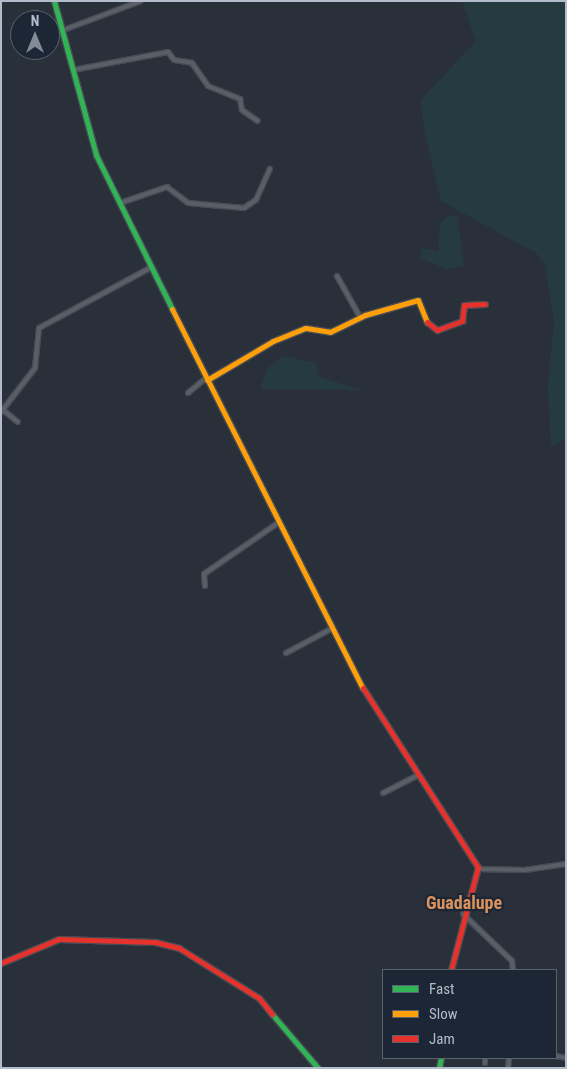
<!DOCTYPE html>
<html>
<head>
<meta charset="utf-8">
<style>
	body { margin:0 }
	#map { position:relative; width:567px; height:1069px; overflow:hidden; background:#29303a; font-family:"Roboto Condensed",sans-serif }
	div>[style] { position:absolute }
	.green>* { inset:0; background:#263b40 }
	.roads { filter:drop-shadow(1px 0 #484c54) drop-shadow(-1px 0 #484c54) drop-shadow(0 1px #484c54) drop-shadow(0 -1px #484c54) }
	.street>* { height:4px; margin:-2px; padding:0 2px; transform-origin:2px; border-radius:2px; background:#5a5e66 }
	.fast>* { height:5px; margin:-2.5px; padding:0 2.5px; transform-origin:2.5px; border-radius:2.5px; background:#30b455 }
	.slow>* { height:5px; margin:-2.5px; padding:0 2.5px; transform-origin:2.5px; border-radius:2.5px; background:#ff9f0a }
	.jam>* { height:5px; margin:-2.5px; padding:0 2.5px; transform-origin:2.5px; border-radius:2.5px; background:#e5322d }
	span { translate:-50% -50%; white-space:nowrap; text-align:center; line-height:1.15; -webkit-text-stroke:4.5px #1c2634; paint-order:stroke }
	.quarter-label { font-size:18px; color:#db935d; font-weight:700 }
	.frame { position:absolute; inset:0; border:2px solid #b3bcca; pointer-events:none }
	.legend { position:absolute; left:382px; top:969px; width:175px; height:90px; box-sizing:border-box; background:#1c2634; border:1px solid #586270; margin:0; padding:6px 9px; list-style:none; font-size:15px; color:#b3bcca }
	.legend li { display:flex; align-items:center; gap:10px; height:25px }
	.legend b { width:25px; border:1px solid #586270 }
	.north { position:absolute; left:10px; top:10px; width:50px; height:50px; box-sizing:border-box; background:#1c2634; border:1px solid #586270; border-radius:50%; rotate:0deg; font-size:14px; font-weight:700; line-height:20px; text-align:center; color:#b3bcca }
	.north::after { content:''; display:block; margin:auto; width:18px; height:22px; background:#838b98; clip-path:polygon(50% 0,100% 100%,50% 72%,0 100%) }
</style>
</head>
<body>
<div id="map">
	<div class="green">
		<i style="clip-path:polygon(462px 1px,566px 1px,566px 439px,551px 446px,548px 388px,554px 321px,545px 265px,536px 253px,441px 201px,424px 129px,421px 100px,476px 41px)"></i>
		<i style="clip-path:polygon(457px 215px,464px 265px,446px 269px,421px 258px,421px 248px,438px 251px,440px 224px,448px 216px)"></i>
		<i style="clip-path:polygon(283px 356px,316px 363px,319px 377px,362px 390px,260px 389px,268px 368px)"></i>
	</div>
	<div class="roads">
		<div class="street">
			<i style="left:61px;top:31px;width:85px;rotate:-20.6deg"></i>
			<i style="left:73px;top:70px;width:97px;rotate:-10.7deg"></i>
			<i style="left:168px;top:52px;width:10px;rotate:53deg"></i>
			<i style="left:174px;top:60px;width:18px;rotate:9deg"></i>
			<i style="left:192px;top:63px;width:28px;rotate:55deg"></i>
			<i style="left:208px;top:86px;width:35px;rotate:22deg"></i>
			<i style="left:240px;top:99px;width:11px;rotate:80deg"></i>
			<i style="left:242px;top:110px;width:19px;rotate:35deg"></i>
			<i style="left:120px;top:203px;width:50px;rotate:-18.8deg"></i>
			<i style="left:167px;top:187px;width:26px;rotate:37deg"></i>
			<i style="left:188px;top:203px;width:56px;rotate:5.1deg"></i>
			<i style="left:244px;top:208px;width:14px;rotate:-34deg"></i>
			<i style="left:256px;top:200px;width:34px;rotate:-66deg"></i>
			<i style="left:337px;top:276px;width:47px;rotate:60.7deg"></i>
			<i style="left:188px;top:393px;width:23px;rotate:-40deg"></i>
			<i style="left:3px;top:410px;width:19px;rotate:39deg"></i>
			<i style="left:1px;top:412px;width:56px;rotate:-52.3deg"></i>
			<i style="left:35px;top:368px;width:40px;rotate:-84.3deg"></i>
			<i style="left:39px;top:328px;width:128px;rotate:-28.4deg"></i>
			<i style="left:205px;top:586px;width:12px;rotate:-95deg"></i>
			<i style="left:204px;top:574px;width:90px;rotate:-34.6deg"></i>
			<i style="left:286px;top:653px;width:51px;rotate:-28.1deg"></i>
			<i style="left:383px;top:793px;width:39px;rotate:-27deg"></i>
			<i style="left:478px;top:869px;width:47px;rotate:1.2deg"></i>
			<i style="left:525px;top:870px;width:41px;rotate:-8.3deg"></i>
			<i style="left:463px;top:914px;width:68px;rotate:43.8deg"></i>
			<i style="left:512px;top:961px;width:9px;rotate:84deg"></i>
			<i style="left:556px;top:1056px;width:10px;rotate:11deg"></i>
			<i style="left:485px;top:1063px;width:5px;rotate:-90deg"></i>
			<i style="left:508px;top:1068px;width:10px;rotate:-84deg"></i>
		</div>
		<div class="fast">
			<i style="left:54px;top:1px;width:160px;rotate:74.7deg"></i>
			<i style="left:96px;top:155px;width:172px;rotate:63.7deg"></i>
			<i style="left:272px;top:1014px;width:71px;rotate:49.6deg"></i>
			<i style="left:439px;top:1068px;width:10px;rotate:-79deg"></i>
		</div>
		<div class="slow">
			<i style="left:172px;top:309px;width:424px;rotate:63.3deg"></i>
			<i style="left:207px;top:380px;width:77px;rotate:-30.6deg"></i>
			<i style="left:273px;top:341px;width:35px;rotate:-22deg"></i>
			<i style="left:306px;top:328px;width:24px;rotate:9deg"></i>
			<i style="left:330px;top:332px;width:39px;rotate:-26deg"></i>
			<i style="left:365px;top:315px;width:55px;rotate:-15.8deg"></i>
			<i style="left:418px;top:300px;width:24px;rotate:68deg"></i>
		</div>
		<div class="jam">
			<i style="left:427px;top:322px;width:13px;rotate:39deg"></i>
			<i style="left:437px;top:330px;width:27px;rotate:-20deg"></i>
			<i style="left:462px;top:321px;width:16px;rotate:-83deg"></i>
			<i style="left:464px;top:305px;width:21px;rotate:-3deg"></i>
			<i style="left:363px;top:688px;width:213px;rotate:57.3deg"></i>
			<i style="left:478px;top:867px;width:106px;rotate:104.7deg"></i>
			<i style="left:1px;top:963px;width:63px;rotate:-22.5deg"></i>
			<i style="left:59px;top:939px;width:96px;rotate:1.8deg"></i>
			<i style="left:155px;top:942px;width:25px;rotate:14deg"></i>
			<i style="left:179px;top:948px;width:94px;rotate:32deg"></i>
			<i style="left:259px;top:998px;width:21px;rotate:51deg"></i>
		</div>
	</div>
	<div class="quarter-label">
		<span style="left:464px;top:903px">Guadalupe</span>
	</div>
	<div class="frame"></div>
	<ul class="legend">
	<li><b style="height:6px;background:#30b455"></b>Fast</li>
	<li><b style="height:6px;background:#ff9f0a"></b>Slow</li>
	<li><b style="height:6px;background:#e5322d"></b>Jam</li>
	</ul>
	<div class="north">N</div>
</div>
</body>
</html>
